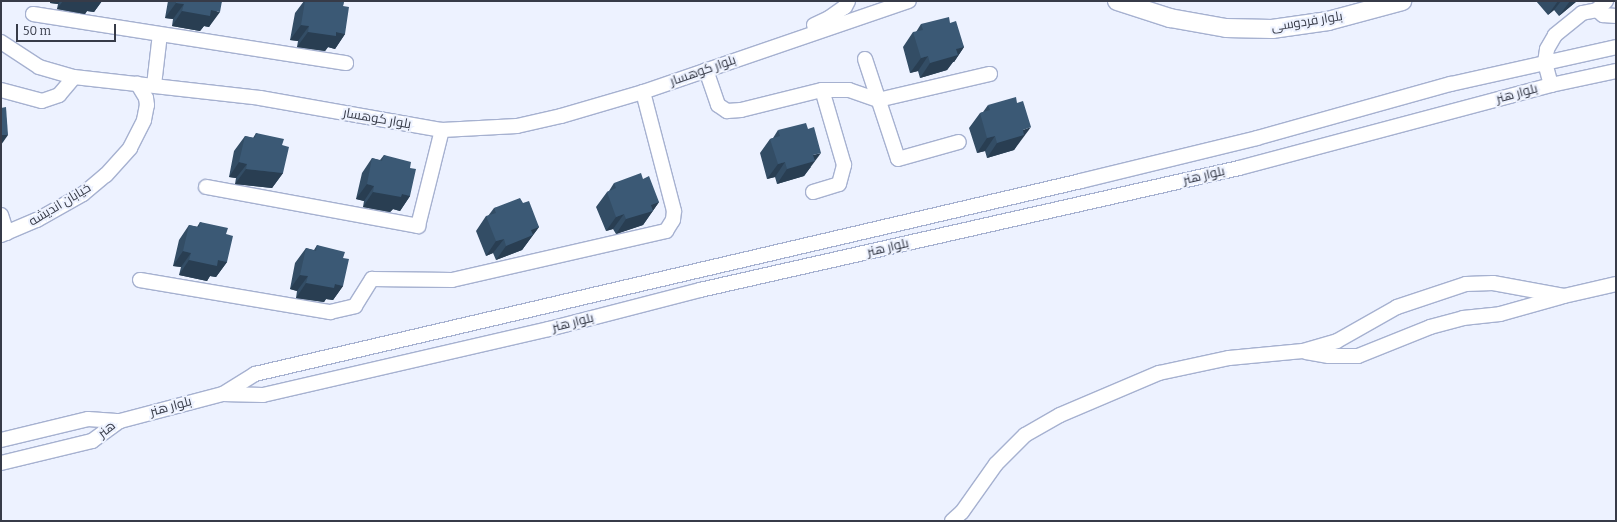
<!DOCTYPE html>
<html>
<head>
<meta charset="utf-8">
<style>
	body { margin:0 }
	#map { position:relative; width:1617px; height:522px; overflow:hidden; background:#edf2ff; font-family:Bitter,Cairo,serif }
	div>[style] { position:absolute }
	.roads { filter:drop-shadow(1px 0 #a6b1d0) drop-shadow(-1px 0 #a6b1d0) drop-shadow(0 1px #a6b1d0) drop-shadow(0 -1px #a6b1d0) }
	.minor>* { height:14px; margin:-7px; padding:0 7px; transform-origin:7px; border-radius:7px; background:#fff }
	.major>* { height:18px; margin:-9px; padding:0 9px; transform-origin:9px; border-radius:9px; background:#fff }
	.wall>* { inset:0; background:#334d65 }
	.shaded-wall>* { inset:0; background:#293e52 }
	.building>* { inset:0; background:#3b5975 }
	span { translate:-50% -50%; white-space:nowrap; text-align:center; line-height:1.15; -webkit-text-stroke:4px #edf2ff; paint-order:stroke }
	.street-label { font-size:13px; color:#373b48 }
	.frame { position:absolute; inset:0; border:2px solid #373b48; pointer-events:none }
	.scale { position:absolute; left:16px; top:24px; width:100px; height:18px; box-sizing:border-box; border:2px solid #373b48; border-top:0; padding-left:5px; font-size:12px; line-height:14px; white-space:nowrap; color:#373b48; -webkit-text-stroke:3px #edf2ff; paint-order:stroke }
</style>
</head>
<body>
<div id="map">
	<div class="roads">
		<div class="minor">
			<i style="left:1597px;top:10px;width:13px;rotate:-45deg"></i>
			<i style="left:33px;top:14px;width:317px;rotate:8.9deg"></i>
			<i style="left:814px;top:25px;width:17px;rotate:-25deg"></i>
			<i style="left:829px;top:18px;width:19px;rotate:-35deg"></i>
			<i style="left:845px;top:7px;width:7px;rotate:-63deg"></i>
			<i style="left:1px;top:42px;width:45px;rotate:33.3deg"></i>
			<i style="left:39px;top:67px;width:36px;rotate:16deg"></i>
			<i style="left:74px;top:77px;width:187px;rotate:6.4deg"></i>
			<i style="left:260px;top:98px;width:185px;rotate:10deg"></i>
			<i style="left:442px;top:130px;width:75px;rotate:-3.1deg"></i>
			<i style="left:517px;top:126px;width:45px;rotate:-12.8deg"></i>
			<i style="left:561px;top:116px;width:85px;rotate:-16.3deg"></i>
			<i style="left:643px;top:92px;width:281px;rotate:-18.9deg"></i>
			<i style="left:865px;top:59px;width:105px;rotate:71.7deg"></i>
			<i style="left:898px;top:159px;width:63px;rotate:-15.6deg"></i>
			<i style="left:706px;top:70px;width:37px;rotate:71deg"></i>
			<i style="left:718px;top:105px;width:11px;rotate:34deg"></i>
			<i style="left:727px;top:111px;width:14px;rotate:-4deg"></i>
			<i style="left:741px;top:110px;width:83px;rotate:-13.9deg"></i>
			<i style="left:822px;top:90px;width:27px"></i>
			<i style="left:849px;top:90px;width:31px;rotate:19deg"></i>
			<i style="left:878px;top:100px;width:115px;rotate:-13.1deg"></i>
			<i style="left:154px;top:85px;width:51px;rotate:-83.3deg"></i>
			<i style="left:1551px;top:85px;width:24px;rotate:-105deg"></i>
			<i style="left:1545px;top:62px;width:13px;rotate:-81deg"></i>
			<i style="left:1547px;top:49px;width:16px;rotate:-60deg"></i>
			<i style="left:1555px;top:35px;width:35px;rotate:-39deg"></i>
			<i style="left:1582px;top:13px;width:15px;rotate:-11deg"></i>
			<i style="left:1597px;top:10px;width:8px;rotate:40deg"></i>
			<i style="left:1603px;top:15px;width:13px;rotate:4deg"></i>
			<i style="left:1px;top:90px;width:42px;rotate:15deg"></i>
			<i style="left:42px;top:101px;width:18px;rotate:-19deg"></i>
			<i style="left:59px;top:95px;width:23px;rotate:-50deg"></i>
			<i style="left:206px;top:187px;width:216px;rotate:10.4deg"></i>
			<i style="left:418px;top:226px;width:99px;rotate:-76deg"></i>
			<i style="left:813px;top:192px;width:27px;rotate:-17deg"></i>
			<i style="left:839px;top:184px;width:20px;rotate:-75deg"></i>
			<i style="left:844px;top:165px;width:78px;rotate:-106.3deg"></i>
			<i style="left:1px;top:215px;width:19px;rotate:72deg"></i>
			<i style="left:1px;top:235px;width:39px;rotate:-23deg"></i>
			<i style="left:37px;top:220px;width:53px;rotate:-29.5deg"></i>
			<i style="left:83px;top:194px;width:30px;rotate:-40deg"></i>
			<i style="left:106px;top:175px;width:36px;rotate:-48deg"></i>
			<i style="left:130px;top:148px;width:31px;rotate:-63deg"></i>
			<i style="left:144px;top:120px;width:15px;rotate:-79deg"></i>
			<i style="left:147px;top:105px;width:7px;rotate:-98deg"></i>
			<i style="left:146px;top:98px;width:17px;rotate:-121deg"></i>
			<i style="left:140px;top:280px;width:193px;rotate:9.6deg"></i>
			<i style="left:330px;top:312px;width:26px;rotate:-13deg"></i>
			<i style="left:355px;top:306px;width:32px;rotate:-58deg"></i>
			<i style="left:372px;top:279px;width:80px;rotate:0.7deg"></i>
			<i style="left:452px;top:280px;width:220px;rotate:-12.9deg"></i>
			<i style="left:666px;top:231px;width:13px;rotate:-58deg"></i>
			<i style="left:673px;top:220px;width:9px;rotate:-84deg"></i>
			<i style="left:674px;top:211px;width:123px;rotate:-104.6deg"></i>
			<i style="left:1306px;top:352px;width:23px;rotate:10deg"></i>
			<i style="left:1329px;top:356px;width:29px"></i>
			<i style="left:1358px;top:356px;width:78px;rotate:-21.9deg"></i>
			<i style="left:1430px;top:327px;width:34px;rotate:-15deg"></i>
			<i style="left:1463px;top:318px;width:37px;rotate:-6deg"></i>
			<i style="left:1500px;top:314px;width:63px;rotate:-15.6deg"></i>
			<i style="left:223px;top:394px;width:40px;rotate:1.4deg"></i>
			<i style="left:263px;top:395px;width:294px;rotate:-13deg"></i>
			<i style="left:549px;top:329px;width:156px;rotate:-14.5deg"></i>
			<i style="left:700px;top:290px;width:553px;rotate:-12.75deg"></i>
			<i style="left:1239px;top:168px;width:323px;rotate:-14.9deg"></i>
			<i style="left:1551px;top:85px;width:66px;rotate:-12.2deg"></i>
			<i style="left:1px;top:440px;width:89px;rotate:-13.6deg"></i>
			<i style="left:88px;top:419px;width:32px;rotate:4deg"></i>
			<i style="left:120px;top:421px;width:106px;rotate:-14.7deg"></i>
			<i style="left:223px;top:394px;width:38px;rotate:-32deg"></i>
			<i style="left:255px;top:374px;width:848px;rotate:-13.15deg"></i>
			<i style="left:1081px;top:181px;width:181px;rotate:-13.7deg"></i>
			<i style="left:1257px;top:138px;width:201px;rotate:-15.6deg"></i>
			<i style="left:1451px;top:84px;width:169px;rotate:-12.6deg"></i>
			<i style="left:1px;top:463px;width:94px;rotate:-13.6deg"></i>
			<i style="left:92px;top:441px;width:34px;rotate:-36deg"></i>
			<i style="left:952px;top:521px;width:13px;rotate:-42deg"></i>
			<i style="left:962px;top:512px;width:59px;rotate:-54.7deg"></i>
			<i style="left:996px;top:464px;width:41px;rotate:-45deg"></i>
			<i style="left:1025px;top:435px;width:40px;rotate:-29.7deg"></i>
			<i style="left:1060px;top:415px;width:108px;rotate:-23deg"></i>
			<i style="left:1159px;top:373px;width:72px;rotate:-12.1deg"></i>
			<i style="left:1229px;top:358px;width:74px;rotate:-5.4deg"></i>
			<i style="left:1303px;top:351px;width:35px;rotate:-16deg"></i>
			<i style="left:1337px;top:341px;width:69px;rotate:-29.5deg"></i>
			<i style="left:1397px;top:307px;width:73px;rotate:-18.4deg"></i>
			<i style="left:1466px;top:284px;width:27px;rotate:-2deg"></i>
			<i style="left:1493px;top:283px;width:72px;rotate:10.4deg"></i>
			<i style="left:1564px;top:296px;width:53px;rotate:-13deg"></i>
		</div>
		<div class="major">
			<i style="left:1117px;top:1px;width:56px;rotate:17.8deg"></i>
			<i style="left:1170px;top:18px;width:57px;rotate:10.1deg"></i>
			<i style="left:1226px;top:28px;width:46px;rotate:1.2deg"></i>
			<i style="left:1272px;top:29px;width:57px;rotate:-8.1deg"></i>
			<i style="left:1328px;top:21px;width:77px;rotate:-15.1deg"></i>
		</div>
	</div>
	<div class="wall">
		<i style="clip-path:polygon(50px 1px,102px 1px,94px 12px,87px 11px,85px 14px,57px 9px,58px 4px,50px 3px)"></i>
		<i style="clip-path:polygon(168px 1px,222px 1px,209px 27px,204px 26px,200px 31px,172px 26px,173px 19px,165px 18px)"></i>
		<i style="clip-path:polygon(304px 1px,344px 1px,343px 6px,345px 34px,335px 49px,328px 47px,325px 51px,297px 47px,298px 41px,290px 40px,295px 13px)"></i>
		<i style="clip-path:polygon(1536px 1px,1577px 1px,1559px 16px,1554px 10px,1548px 15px)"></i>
		<i style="clip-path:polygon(950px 23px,964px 47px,954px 62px,953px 62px,947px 70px,920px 78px,918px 71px,910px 73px,903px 47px,913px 32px,916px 32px,921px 24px)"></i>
		<i style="clip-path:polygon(988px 105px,1020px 142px,1019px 142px,1014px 150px,987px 158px,985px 151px,977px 153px,969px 128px,980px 113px,983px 112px)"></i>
		<i style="clip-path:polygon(778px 130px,811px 168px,810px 168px,804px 176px,777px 184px,775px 177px,767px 179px,760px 153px,770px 139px,773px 138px)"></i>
		<i style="clip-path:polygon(256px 133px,282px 145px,283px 173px,272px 188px,235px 184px,236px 178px,229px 177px,234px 151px,245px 136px,253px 138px)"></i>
		<i style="clip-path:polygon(384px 155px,410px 168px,410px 196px,400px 211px,393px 209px,390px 212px,363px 207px,364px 201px,356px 199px,362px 173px,372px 158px,380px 160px)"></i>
		<i style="clip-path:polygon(614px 183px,659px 202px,643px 225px,616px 234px,613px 229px,606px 231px,596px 207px,607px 192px,609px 191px)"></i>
		<i style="clip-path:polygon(523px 203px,539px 227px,522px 250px,496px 260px,493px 253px,486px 256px,476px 231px,486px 216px,488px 216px,494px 208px)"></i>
		<i style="clip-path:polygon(200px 222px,226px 234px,227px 262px,216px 277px,210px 276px,207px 281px,179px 275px,181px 267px,173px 266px,179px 240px,189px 225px,197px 227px)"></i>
		<i style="clip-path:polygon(317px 245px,343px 258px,343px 286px,333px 300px,326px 299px,324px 302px,296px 298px,297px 291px,290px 289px,295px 263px,306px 248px,314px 250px)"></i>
	</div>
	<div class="shaded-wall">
		<i style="clip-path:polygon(52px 1px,60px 1px,58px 4px,50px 3px)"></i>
		<i style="clip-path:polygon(63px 1px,102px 1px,94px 12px,87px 11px,85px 14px,57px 9px)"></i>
		<i style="clip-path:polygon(1558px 1px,1561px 1px,1554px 10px,1548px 15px)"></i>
		<i style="clip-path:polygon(1570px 1px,1577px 1px,1559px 16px)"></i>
		<i style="clip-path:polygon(176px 3px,184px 4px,173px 19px,165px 18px)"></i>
		<i style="clip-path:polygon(211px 10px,220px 12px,209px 27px,204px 26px,200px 31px,172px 26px,182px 11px)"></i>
		<i style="clip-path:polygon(301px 25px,309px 26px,298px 41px,290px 40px)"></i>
		<i style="clip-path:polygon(308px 32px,336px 32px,345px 34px,335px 49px,328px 47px,325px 51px,297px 47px)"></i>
		<i style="clip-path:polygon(964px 47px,954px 62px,953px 62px,947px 70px,920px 78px,930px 63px,956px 49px)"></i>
		<i style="clip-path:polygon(928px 56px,918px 71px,910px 73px,921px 58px)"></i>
		<i style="clip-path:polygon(1031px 127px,1014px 150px,987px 158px,997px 143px,1023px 130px)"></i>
		<i style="clip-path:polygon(1px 135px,8px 135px,1px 145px)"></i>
		<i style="clip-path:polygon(995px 136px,985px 151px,977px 153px,987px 138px)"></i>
		<i style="clip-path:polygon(821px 153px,804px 176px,777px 184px,787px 169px,813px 155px)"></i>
		<i style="clip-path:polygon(239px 162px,247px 164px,236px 178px,229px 177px)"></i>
		<i style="clip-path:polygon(785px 162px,775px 177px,767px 179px,778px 164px)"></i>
		<i style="clip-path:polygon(246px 169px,283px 173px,272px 188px,235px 184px)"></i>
		<i style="clip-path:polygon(367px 184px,374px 186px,364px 201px,356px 199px)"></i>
		<i style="clip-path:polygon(373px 192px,402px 194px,410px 196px,400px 211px,393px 209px,390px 212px,363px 207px)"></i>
		<i style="clip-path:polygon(659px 202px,643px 225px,616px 234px,626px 219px,651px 205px)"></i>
		<i style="clip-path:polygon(624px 214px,613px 229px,606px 231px,616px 217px)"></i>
		<i style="clip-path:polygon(539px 227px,522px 250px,496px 260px,506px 246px,531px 230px)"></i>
		<i style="clip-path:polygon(504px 239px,493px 253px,486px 256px,496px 241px)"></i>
		<i style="clip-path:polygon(183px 251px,191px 253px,181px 267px,173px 266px)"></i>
		<i style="clip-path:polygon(189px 260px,218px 260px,227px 262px,216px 277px,210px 276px,207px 281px,179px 275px)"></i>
		<i style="clip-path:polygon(300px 275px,308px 276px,297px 291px,290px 289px)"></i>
		<i style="clip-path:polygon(306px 283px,335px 284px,343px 286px,333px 300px,326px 299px,324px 302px,296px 298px)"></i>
	</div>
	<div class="building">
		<i style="clip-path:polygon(176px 1px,222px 1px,220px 12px,211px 10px,210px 16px,182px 11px,184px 4px,176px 3px)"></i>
		<i style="clip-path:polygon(305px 1px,344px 1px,343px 6px,349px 7px,345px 34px,336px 32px,336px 36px,308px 32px,309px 26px,301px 25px)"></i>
		<i style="clip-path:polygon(949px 17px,950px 23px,956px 21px,964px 47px,956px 49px,958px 55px,930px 63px,928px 56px,921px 58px,913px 32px,923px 30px,921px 24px)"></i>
		<i style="clip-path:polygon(1016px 97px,1017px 103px,1023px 101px,1031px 127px,1023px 130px,1024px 135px,997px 143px,995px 136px,987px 138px,980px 113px,990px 110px,988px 105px)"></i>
		<i style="clip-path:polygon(6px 107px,8px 135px,1px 135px,1px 108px)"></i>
		<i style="clip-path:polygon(806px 123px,808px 129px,814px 127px,821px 153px,813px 155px,815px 161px,787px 169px,785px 162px,778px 164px,770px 139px,780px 136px,778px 130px)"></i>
		<i style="clip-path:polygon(256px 133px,284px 139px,282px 145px,289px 147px,283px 173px,246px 169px,247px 164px,239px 162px,245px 136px,255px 138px)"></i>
		<i style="clip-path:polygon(384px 155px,411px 162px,410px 168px,416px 169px,410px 196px,402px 194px,401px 197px,373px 192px,374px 186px,367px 184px,372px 158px,382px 161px)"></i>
		<i style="clip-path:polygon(641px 173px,643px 179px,649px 176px,659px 202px,651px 205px,653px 211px,626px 219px,624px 214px,616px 217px,607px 192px,616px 188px,614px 183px)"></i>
		<i style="clip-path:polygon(520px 198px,523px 203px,529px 201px,539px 227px,531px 230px,533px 235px,506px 246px,504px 239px,496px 241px,486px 216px,496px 213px,494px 208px)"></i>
		<i style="clip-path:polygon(200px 222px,228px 228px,226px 234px,233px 236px,227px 262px,218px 260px,217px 266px,189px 260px,191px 253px,183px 251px,189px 225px,199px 227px)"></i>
		<i style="clip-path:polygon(317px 245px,345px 252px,343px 258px,349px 259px,343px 286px,335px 284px,334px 288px,306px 283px,308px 276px,300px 275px,306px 248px,316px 251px)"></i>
	</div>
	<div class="street-label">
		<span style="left:1307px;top:22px;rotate:-9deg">بلوار فردوسی</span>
		<span style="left:703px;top:71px;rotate:-19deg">بلوار کوهسار</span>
		<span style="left:1517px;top:94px;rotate:-15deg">بلوار هنر</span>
		<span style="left:377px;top:119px;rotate:10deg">بلوار کوهسار</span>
		<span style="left:1204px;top:176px;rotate:-13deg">بلوار هنر</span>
		<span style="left:60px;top:205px;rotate:-31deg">خیابان اندیشه</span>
		<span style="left:888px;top:248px;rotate:-13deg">بلوار هنر</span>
		<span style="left:573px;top:323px;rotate:-14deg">بلوار هنر</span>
		<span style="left:171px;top:407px;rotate:-15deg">بلوار هنر</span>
		<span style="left:107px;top:430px;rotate:-37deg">هنر</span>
	</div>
	<div class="frame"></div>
	<div class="scale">50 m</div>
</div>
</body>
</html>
